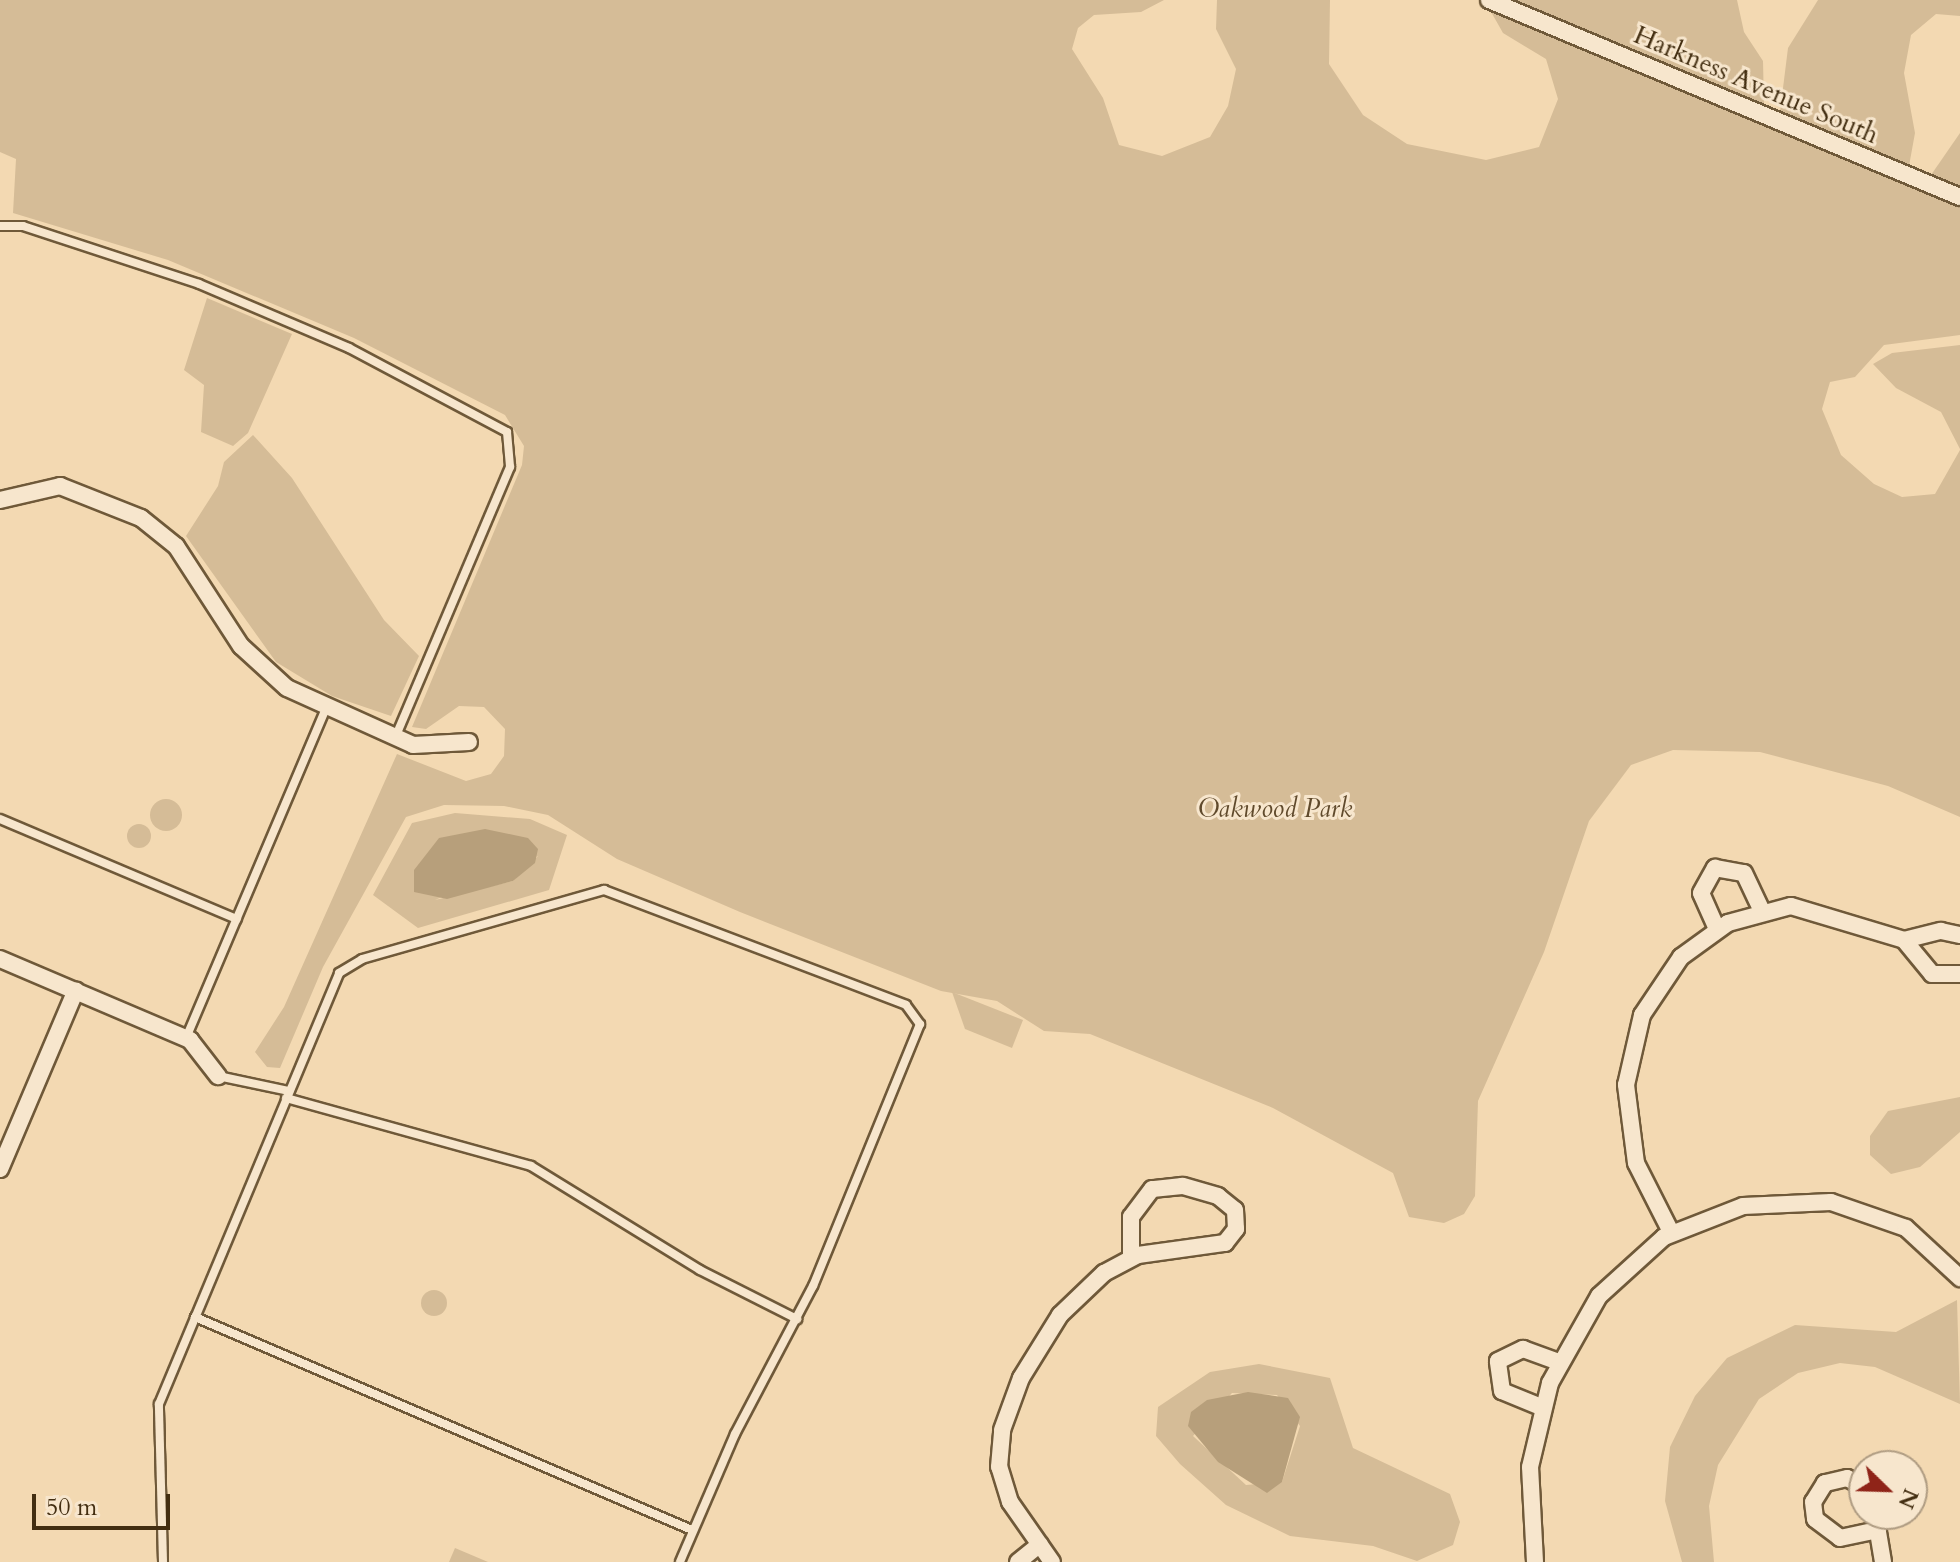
<!DOCTYPE html>
<html>
<head>
<meta charset="utf-8">
<style>
	body { margin:0 }
	#map { position:relative; width:1960px; height:1562px; overflow:hidden; background:#f3d9b2; font-family:Cardo,serif }
	div>[style] { position:absolute }
	.green>* { inset:0; background:#d5bc97 }
	.round { border-radius:50% }
	.water>* { inset:0; background:#b79f7b }
	.roads { filter:drop-shadow(2px 0 #6f5939) drop-shadow(-2px 0 #6f5939) drop-shadow(0 2px #6f5939) drop-shadow(0 -2px #6f5939) }
	.lane>* { height:8px; margin:-4px; padding:0 4px; transform-origin:4px; border-radius:4px; background:#f7e6cd }
	.street>* { height:16px; margin:-8px; padding:0 8px; transform-origin:8px; border-radius:8px; background:#f7e6cd }
	span { translate:-50% -50%; white-space:nowrap; text-align:center; line-height:1.15; -webkit-text-stroke:6px #f7e6cd; paint-order:stroke }
	.street-label { font-size:26px; color:#432e11 }
	.park-label { font-size:26px; color:#604a2c; font-style:italic }
	.north { position:absolute; left:1848px; top:1450px; width:80px; height:80px; box-sizing:border-box; background:#f7e6cd; border:2px solid #af9c82; border-radius:50%; rotate:113deg; font-size:22px; font-weight:700; line-height:32px; text-align:center; color:#432e11 }
	.north::after { content:''; display:block; margin:auto; width:28px; height:36px; background:#8f2418; clip-path:polygon(50% 0,100% 100%,50% 72%,0 100%) }
	.scale { position:absolute; left:32px; top:1494px; width:138px; height:36px; box-sizing:border-box; border:4px solid #432e11; border-top:0; padding-left:10px; font-size:24px; line-height:28px; white-space:nowrap; color:#432e11; -webkit-text-stroke:6px #f7e6cd; paint-order:stroke }
</style>
</head>
<body>
<div id="map">
	<div class="green">
		<i style="clip-path:polygon(0 0,1164px 0,1141px 12px,1094px 15px,1078px 28px,1072px 49px,1103px 98px,1119px 145px,1162px 156px,1210px 137px,1228px 106px,1236px 69px,1216px 29px,1217px 0,1330px 0,1329px 64px,1363px 115px,1407px 144px,1486px 160px,1539px 147px,1558px 99px,1546px 59px,1503px 33px,1490px 10px,1960px 207px,1960px 335px,1884px 345px,1855px 377px,1830px 382px,1822px 409px,1841px 455px,1874px 484px,1902px 497px,1935px 494px,1960px 450px,1960px 817px,1888px 786px,1760px 752px,1673px 750px,1631px 765px,1589px 821px,1544px 952px,1478px 1101px,1475px 1196px,1464px 1214px,1444px 1223px,1409px 1217px,1393px 1173px,1273px 1108px,1090px 1034px,1044px 1031px,997px 1001px,941px 991px,740px 912px,617px 859px,548px 815px,504px 806px,444px 805px,406px 817px,323px 967px,280px 1068px,267px 1067px,255px 1052px,284px 1007px,397px 754px,466px 781px,491px 774px,504px 756px,505px 729px,484px 707px,459px 706px,426px 729px,412px 727px,522px 465px,524px 446px,505px 415px,354px 338px,168px 260px,13px 213px,16px 159px,0 152px)"></i>
		<i style="clip-path:polygon(1513px 0,1737px 0,1744px 32px,1763px 61px,1764px 105px)"></i>
		<i style="clip-path:polygon(1818px 0,1960px 0,1960px 16px,1936px 14px,1911px 35px,1904px 73px,1915px 133px,1909px 166px,1780px 112px,1788px 48px)"></i>
		<i style="clip-path:polygon(1960px 133px,1960px 187px,1931px 175px)"></i>
		<i style="clip-path:polygon(207px 298px,292px 334px,248px 433px,233px 446px,201px 432px,204px 385px,184px 370px)"></i>
		<i style="clip-path:polygon(1960px 345px,1960px 449px,1941px 412px,1896px 388px,1873px 364px,1892px 353px)"></i>
		<i style="clip-path:polygon(253px 435px,292px 478px,384px 620px,419px 656px,391px 716px,332px 696px,276px 662px,186px 536px,218px 486px,224px 462px)"></i>
		<i class="round" style="left:150px;top:799px;width:32px;height:32px"></i>
		<i style="clip-path:polygon(evenodd,455px 813px,530px 819px,567px 835px,549px 890px,418px 928px,373px 895px,412px 823px,455px 813px,538px 856px,513px 881px,435px 900px,538px 856px)"></i>
		<i class="round" style="left:127px;top:824px;width:24px;height:24px"></i>
		<i style="clip-path:polygon(952px 992px,1023px 1020px,1012px 1048px,965px 1029px)"></i>
		<i style="clip-path:polygon(1960px 1097px,1960px 1132px,1920px 1167px,1891px 1174px,1870px 1155px,1870px 1136px,1888px 1111px)"></i>
		<i class="round" style="left:421px;top:1290px;width:26px;height:26px"></i>
		<i style="clip-path:polygon(1957px 1300px,1960px 1404px,1875px 1367px,1840px 1363px,1798px 1373px,1759px 1399px,1718px 1465px,1709px 1506px,1714px 1562px,1682px 1562px,1665px 1501px,1670px 1447px,1695px 1396px,1727px 1358px,1795px 1325px,1896px 1332px)"></i>
		<i style="clip-path:polygon(evenodd,1259px 1364px,1330px 1378px,1353px 1448px,1450px 1494px,1460px 1522px,1453px 1545px,1417px 1561px,1373px 1546px,1290px 1536px,1226px 1505px,1180px 1464px,1156px 1436px,1158px 1407px,1210px 1372px,1259px 1364px,1232px 1393px,1277px 1395px,1300px 1426px,1282px 1482px,1246px 1485px,1193px 1436px,1232px 1393px)"></i>
		<i style="clip-path:polygon(455px 1548px,488px 1562px,449px 1562px)"></i>
	</div>
	<div class="water">
		<i style="clip-path:polygon(485px 829px,528px 838px,538px 849px,535px 863px,513px 881px,447px 899px,414px 892px,414px 870px,439px 838px)"></i>
		<i style="clip-path:polygon(1248px 1392px,1288px 1398px,1300px 1417px,1282px 1482px,1267px 1493px,1218px 1462px,1188px 1426px,1191px 1412px,1207px 1400px)"></i>
	</div>
	<div class="roads">
		<div class="lane">
			<i style="left:0;top:226px;width:23px"></i>
			<i style="left:23px;top:226px;width:185px;rotate:18.2deg"></i>
			<i style="left:199px;top:284px;width:163px;rotate:23.1deg"></i>
			<i style="left:349px;top:348px;width:179px;rotate:28deg"></i>
			<i style="left:507px;top:432px;width:35px;rotate:85deg"></i>
			<i style="left:510px;top:467px;width:294px;rotate:113deg"></i>
			<i style="left:0;top:819px;width:257px;rotate:22.9deg"></i>
			<i style="left:186px;top:1038px;width:358px;rotate:-67deg"></i>
			<i style="left:218px;top:1076px;width:73px;rotate:11.9deg"></i>
			<i style="left:286px;top:1098px;width:254px;rotate:15.5deg"></i>
			<i style="left:531px;top:1166px;width:198px;rotate:31.6deg"></i>
			<i style="left:700px;top:1270px;width:109px;rotate:26.8deg"></i>
			<i style="left:195px;top:1317px;width:541px;rotate:23.2deg"></i>
			<i style="left:163px;top:1562px;width:158px;rotate:-91.5deg"></i>
			<i style="left:159px;top:1404px;width:467px;rotate:-67.3deg"></i>
			<i style="left:339px;top:973px;width:27px;rotate:-31deg"></i>
			<i style="left:362px;top:959px;width:252px;rotate:-15.9deg"></i>
			<i style="left:604px;top:890px;width:323px;rotate:20.8deg"></i>
			<i style="left:906px;top:1005px;width:24px;rotate:54deg"></i>
			<i style="left:920px;top:1024px;width:283px;rotate:112.2deg"></i>
			<i style="left:813px;top:1286px;width:167px;rotate:117.8deg"></i>
			<i style="left:735px;top:1434px;width:139px;rotate:113.3deg"></i>
		</div>
		<div class="street">
			<i style="left:1489px;top:0;width:511px;rotate:22.7deg"></i>
			<i style="left:0;top:500px;width:62px;rotate:-13.1deg"></i>
			<i style="left:60px;top:486px;width:87px;rotate:21.6deg"></i>
			<i style="left:141px;top:518px;width:45px;rotate:38.7deg"></i>
			<i style="left:176px;top:546px;width:119px;rotate:57deg"></i>
			<i style="left:241px;top:646px;width:62px;rotate:42.4deg"></i>
			<i style="left:287px;top:688px;width:138px;rotate:24.3deg"></i>
			<i style="left:413px;top:745px;width:56px;rotate:-3.1deg"></i>
			<i style="left:1717px;top:929px;width:39px;rotate:-114deg"></i>
			<i style="left:1701px;top:893px;width:29px;rotate:-61deg"></i>
			<i style="left:1715px;top:868px;width:29px;rotate:10deg"></i>
			<i style="left:1744px;top:873px;width:42px;rotate:64.7deg"></i>
			<i style="left:1904px;top:940px;width:44px;rotate:50.5deg"></i>
			<i style="left:1932px;top:974px;width:28px"></i>
			<i style="left:0;top:959px;width:207px;rotate:23.1deg"></i>
			<i style="left:190px;top:1040px;width:46px;rotate:52.1deg"></i>
			<i style="left:0;top:1169px;width:194px;rotate:-67deg"></i>
			<i style="left:1671px;top:1232px;width:77px;rotate:-116.9deg"></i>
			<i style="left:1636px;top:1163px;width:79px;rotate:-97.3deg"></i>
			<i style="left:1626px;top:1085px;width:72px;rotate:-77.1deg"></i>
			<i style="left:1642px;top:1015px;width:70px;rotate:-56.1deg"></i>
			<i style="left:1681px;top:957px;width:58px;rotate:-35.9deg"></i>
			<i style="left:1728px;top:923px;width:65px;rotate:-15.1deg"></i>
			<i style="left:1791px;top:906px;width:118px;rotate:16.7deg"></i>
			<i style="left:1904px;top:940px;width:38px;rotate:-14deg"></i>
			<i style="left:1941px;top:931px;width:19px;rotate:12deg"></i>
			<i style="left:1541px;top:1407px;width:42px;rotate:-157.7deg"></i>
			<i style="left:1502px;top:1391px;width:30px;rotate:-98deg"></i>
			<i style="left:1498px;top:1361px;width:28px;rotate:-26deg"></i>
			<i style="left:1523px;top:1349px;width:38px;rotate:20deg"></i>
			<i style="left:1864px;top:1487px;width:19px;rotate:-152deg"></i>
			<i style="left:1847px;top:1478px;width:23px;rotate:167deg"></i>
			<i style="left:1825px;top:1483px;width:22px;rotate:122deg"></i>
			<i style="left:1813px;top:1502px;width:17px;rotate:83deg"></i>
			<i style="left:1815px;top:1519px;width:31px;rotate:37deg"></i>
			<i style="left:1840px;top:1538px;width:39px;rotate:-12deg"></i>
			<i style="left:1875px;top:1514px;width:49px;rotate:80.5deg"></i>
			<i style="left:1018px;top:1562px;width:28px;rotate:-39deg"></i>
			<i style="left:1052px;top:1562px;width:73px;rotate:-125deg"></i>
			<i style="left:1010px;top:1502px;width:37px;rotate:-107deg"></i>
			<i style="left:999px;top:1467px;width:37px;rotate:-85deg"></i>
			<i style="left:1002px;top:1430px;width:55px;rotate:-69.9deg"></i>
			<i style="left:1021px;top:1378px;width:74px;rotate:-58.2deg"></i>
			<i style="left:1060px;top:1315px;width:61px;rotate:-43.7deg"></i>
			<i style="left:1104px;top:1273px;width:38px;rotate:-28deg"></i>
			<i style="left:1138px;top:1255px;width:88px;rotate:-7.9deg"></i>
			<i style="left:1225px;top:1243px;width:18px;rotate:-52deg"></i>
			<i style="left:1236px;top:1229px;width:19px;rotate:-93deg"></i>
			<i style="left:1235px;top:1210px;width:22px;rotate:-141deg"></i>
			<i style="left:1218px;top:1196px;width:37px;rotate:-164deg"></i>
			<i style="left:1182px;top:1186px;width:30px;rotate:174deg"></i>
			<i style="left:1152px;top:1189px;width:35px;rotate:127deg"></i>
			<i style="left:1131px;top:1217px;width:40px;rotate:90deg"></i>
			<i style="left:1535px;top:1562px;width:95px;rotate:-93deg"></i>
			<i style="left:1530px;top:1467px;width:86px;rotate:-76.6deg"></i>
			<i style="left:1550px;top:1383px;width:100px;rotate:-60.6deg"></i>
			<i style="left:1599px;top:1296px;width:88px;rotate:-42.2deg"></i>
			<i style="left:1664px;top:1237px;width:85px;rotate:-21.4deg"></i>
			<i style="left:1743px;top:1206px;width:88px;rotate:-2.6deg"></i>
			<i style="left:1831px;top:1202px;width:79px;rotate:19.1deg"></i>
			<i style="left:1906px;top:1228px;width:74px;rotate:42.8deg"></i>
		</div>
	</div>
	<div class="street-label">
		<span style="left:1756px;top:85px;rotate:23deg">Harkness Avenue South</span>
	</div>
	<div class="park-label">
		<span style="left:1275px;top:809px">Oakwood Park</span>
	</div>
	<div class="north">N</div>
	<div class="scale">50 m</div>
</div>
</body>
</html>
